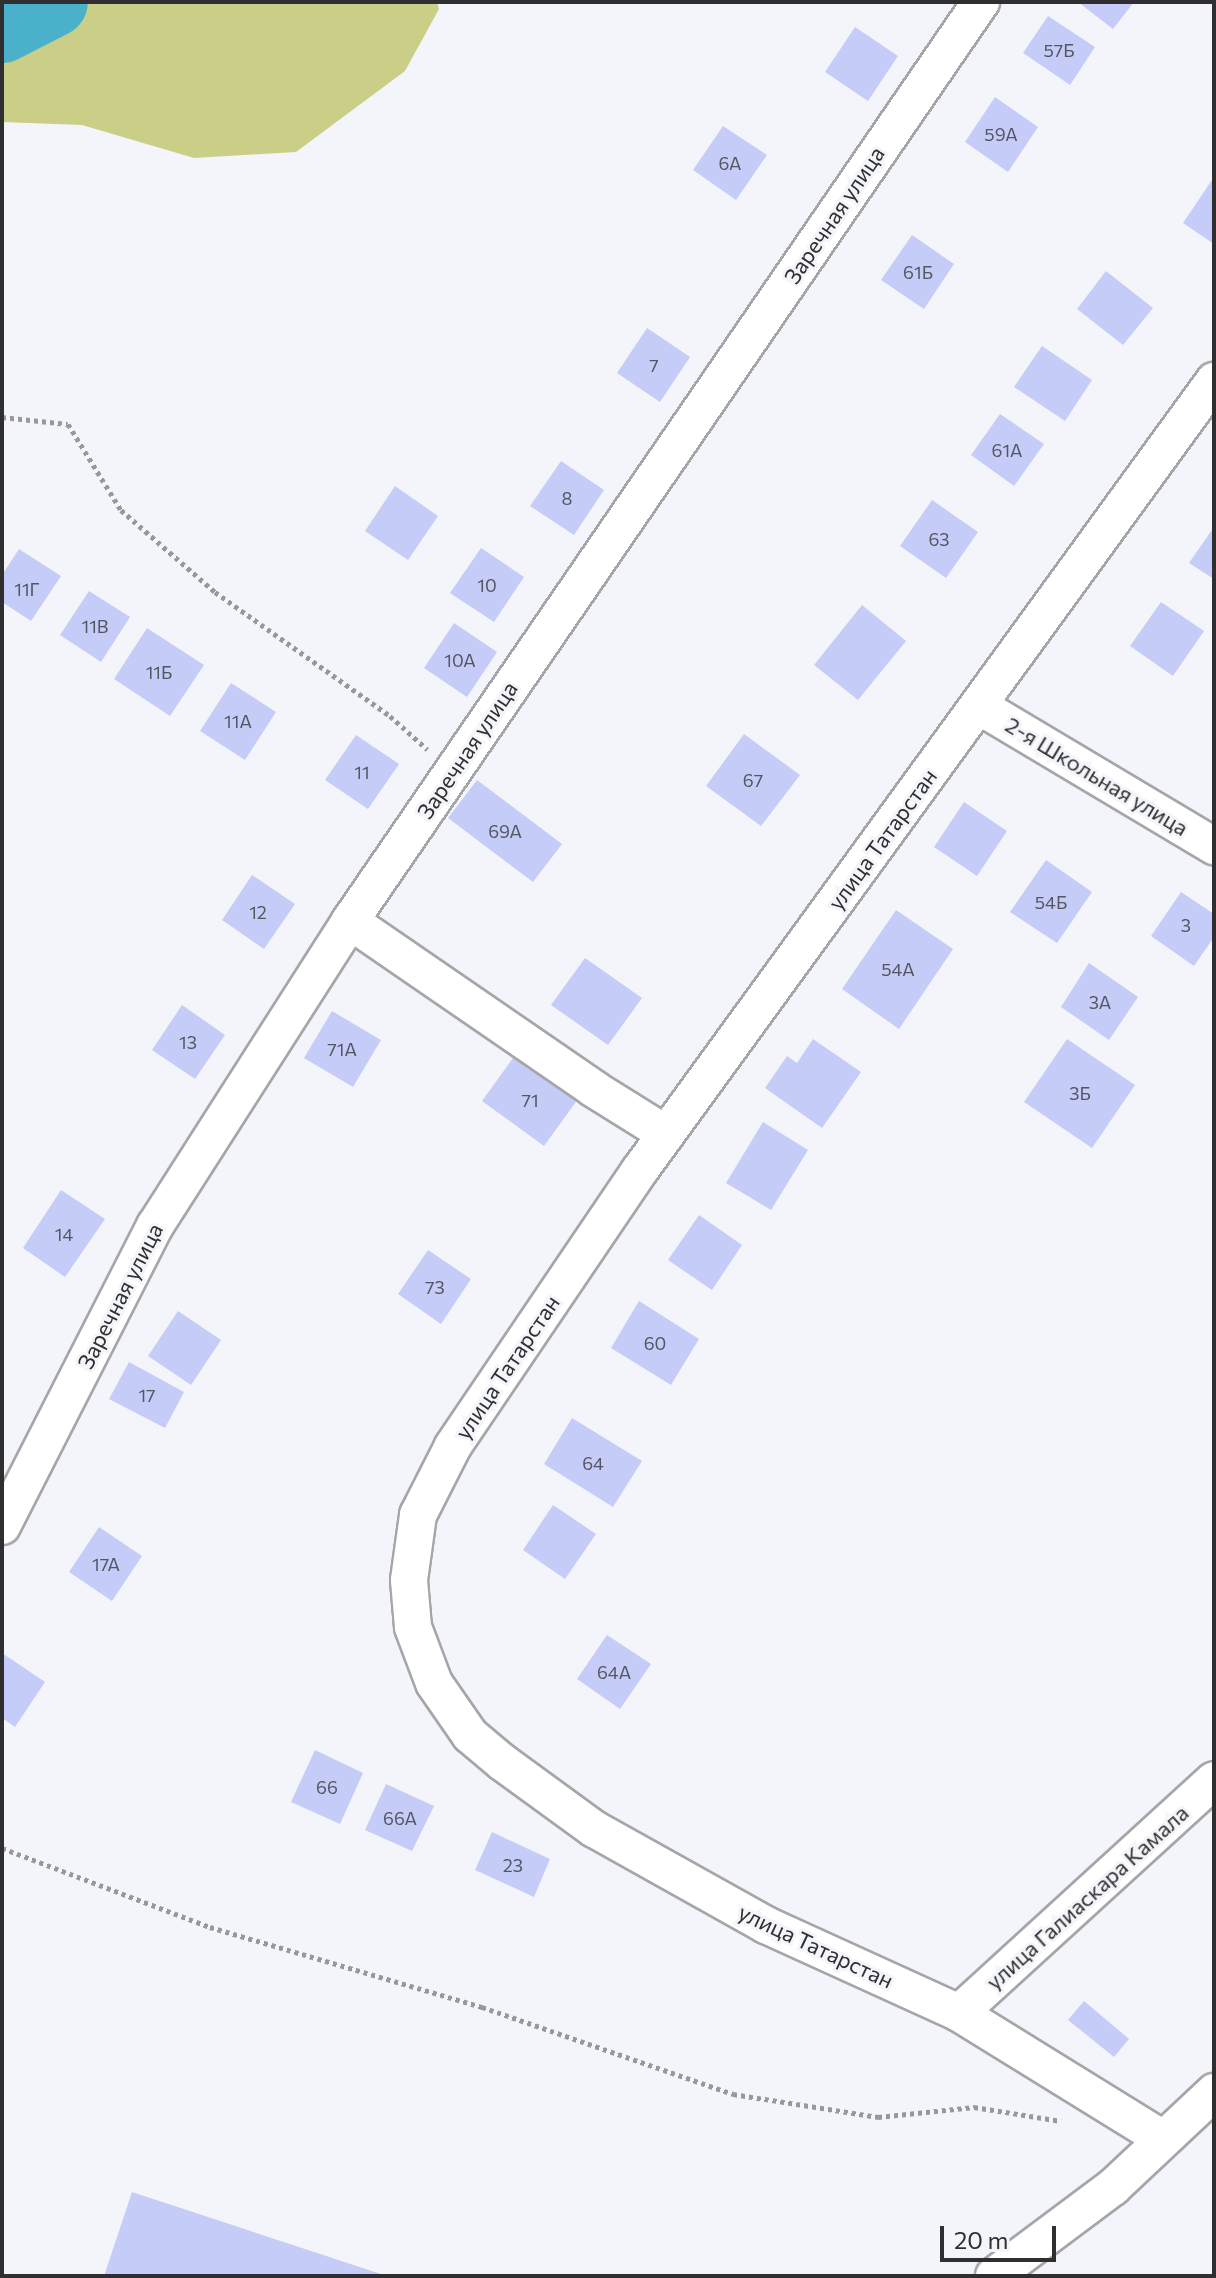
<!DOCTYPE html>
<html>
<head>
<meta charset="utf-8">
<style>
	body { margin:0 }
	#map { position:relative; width:1216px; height:2278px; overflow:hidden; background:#f4f5fa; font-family:Commissioner,sans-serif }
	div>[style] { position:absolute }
	.green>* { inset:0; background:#cbce87 }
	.river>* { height:70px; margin:-35px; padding:0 35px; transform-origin:35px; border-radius:35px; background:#4bb1ca }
	.building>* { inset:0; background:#c5ccf7 }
	.path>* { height:5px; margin-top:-2.5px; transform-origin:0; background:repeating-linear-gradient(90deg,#98989c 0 4px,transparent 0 8px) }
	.roads { filter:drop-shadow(2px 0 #a5a6aa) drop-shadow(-2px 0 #a5a6aa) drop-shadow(0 2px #a5a6aa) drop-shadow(0 -2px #a5a6aa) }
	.minor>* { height:36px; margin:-18px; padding:0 18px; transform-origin:18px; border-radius:18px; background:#fff }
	span { translate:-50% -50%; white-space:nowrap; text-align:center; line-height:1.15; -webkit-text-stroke:6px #f4f5fa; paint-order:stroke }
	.number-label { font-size:18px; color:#545662 }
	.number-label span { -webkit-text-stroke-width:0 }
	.street-label { font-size:22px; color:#2f2f31 }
	.frame { position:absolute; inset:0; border:4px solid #2f2f31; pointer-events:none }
	.scale { position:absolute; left:940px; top:2226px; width:116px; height:36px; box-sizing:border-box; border:4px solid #2f2f31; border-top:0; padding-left:10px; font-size:24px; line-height:28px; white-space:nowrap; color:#2f2f31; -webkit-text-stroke:6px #f4f5fa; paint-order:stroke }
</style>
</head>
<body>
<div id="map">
	<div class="green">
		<i style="clip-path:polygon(2px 2px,437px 2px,439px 9px,405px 71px,296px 152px,194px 158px,82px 125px,2px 122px)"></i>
	</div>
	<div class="river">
		<i style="left:2px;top:28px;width:57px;rotate:-27deg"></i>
	</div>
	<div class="building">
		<i style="clip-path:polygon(1078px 2px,1134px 2px,1113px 29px)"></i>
		<i style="clip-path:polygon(1048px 16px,1095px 47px,1070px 85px,1023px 53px)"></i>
		<i style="clip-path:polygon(855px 27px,898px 56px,868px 101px,825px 72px)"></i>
		<i style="clip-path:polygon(995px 97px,1038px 127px,1008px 172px,965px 142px)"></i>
		<i style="clip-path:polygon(723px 126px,767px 155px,736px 200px,693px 170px)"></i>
		<i style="clip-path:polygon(1214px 177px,1214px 244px,1183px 223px)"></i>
		<i style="clip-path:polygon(912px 235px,954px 264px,924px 309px,881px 280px)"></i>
		<i style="clip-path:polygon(1106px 271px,1153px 308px,1123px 345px,1077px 309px)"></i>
		<i style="clip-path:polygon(647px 328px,690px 357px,660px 402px,617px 373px)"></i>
		<i style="clip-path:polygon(1042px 346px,1092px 380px,1065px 421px,1014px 387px)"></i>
		<i style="clip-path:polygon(1000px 414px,1044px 444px,1014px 486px,971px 455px)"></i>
		<i style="clip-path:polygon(561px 461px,604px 490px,574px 535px,530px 506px)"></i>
		<i style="clip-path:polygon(395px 486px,438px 516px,408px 560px,365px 531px)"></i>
		<i style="clip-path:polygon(932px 500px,978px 532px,946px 578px,900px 546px)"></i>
		<i style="clip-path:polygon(1214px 527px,1214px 579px,1189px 563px)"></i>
		<i style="clip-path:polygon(481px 548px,524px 577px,494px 622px,450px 593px)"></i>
		<i style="clip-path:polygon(19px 549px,61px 576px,31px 621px,2px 602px,2px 575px)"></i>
		<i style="clip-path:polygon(89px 591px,130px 617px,101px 662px,60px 635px)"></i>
		<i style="clip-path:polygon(1161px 602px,1204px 631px,1173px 676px,1130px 646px)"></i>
		<i style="clip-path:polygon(862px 605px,906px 641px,858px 700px,814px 665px)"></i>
		<i style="clip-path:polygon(454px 623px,497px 652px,467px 697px,424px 668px)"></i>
		<i style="clip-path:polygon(147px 628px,204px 665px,170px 716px,114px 679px)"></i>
		<i style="clip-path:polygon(231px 683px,276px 712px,245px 760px,200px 731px)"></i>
		<i style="clip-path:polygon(744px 734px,800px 775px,761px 826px,706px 786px)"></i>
		<i style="clip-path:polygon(356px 735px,399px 764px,368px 809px,325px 780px)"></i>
		<i style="clip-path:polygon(477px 780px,562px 844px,533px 882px,448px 818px)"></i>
		<i style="clip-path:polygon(964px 802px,1007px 831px,977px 876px,934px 847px)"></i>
		<i style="clip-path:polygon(1046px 860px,1092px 892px,1057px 943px,1010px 912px)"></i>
		<i style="clip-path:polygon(252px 875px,295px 904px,264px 949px,222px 920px)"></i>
		<i style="clip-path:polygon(1181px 892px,1214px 914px,1214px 937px,1194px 966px,1151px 936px)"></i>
		<i style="clip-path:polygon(896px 910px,953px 949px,899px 1029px,842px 989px)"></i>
		<i style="clip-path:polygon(585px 958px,642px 998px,608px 1045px,551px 1005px)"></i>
		<i style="clip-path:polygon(1089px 963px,1138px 997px,1109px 1040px,1061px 1007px)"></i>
		<i style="clip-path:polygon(182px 1005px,225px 1035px,195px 1079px,152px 1050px)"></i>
		<i style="clip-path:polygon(332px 1011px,381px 1040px,353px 1087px,304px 1058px)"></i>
		<i style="clip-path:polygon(813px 1039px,861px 1072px,822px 1128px,765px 1088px,787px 1056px,797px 1063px)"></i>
		<i style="clip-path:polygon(1067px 1039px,1135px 1085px,1092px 1148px,1024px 1102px)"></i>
		<i style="clip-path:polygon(516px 1054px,578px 1099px,544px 1146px,482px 1101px)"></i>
		<i style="clip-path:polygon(763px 1122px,808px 1150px,771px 1210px,726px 1183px)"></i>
		<i style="clip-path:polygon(61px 1190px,105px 1219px,65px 1277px,23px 1248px)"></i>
		<i style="clip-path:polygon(699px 1215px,742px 1245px,712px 1290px,668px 1260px)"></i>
		<i style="clip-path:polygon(428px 1250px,471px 1279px,441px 1324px,398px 1294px)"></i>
		<i style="clip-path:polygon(639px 1301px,699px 1339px,671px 1385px,611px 1348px)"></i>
		<i style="clip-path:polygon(178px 1311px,221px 1340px,191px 1385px,148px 1356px)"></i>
		<i style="clip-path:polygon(129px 1362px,184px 1392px,165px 1428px,109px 1399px)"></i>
		<i style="clip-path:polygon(572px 1418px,642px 1461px,613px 1507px,544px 1464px)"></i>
		<i style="clip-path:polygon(553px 1505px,596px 1534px,565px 1579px,523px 1550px)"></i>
		<i style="clip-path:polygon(99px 1527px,142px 1556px,112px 1601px,69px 1572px)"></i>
		<i style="clip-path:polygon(607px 1635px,651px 1664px,620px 1709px,577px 1679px)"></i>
		<i style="clip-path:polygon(2px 1653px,45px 1682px,15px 1727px,2px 1718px)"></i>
		<i style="clip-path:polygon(315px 1750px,363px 1773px,340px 1824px,291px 1802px)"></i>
		<i style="clip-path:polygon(386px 1784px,434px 1806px,412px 1851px,365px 1830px)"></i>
		<i style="clip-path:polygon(492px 1832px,550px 1859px,534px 1897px,475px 1870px)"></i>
		<i style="clip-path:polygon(1084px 2001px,1129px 2039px,1114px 2057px,1068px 2020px)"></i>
		<i style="clip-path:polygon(132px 2192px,384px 2275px,384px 2276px,104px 2276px)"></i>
	</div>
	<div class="path">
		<i style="left:2px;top:417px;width:66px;rotate:6.1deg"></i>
		<i style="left:68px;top:424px;width:101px;rotate:58.4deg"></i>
		<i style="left:121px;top:510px;width:125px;rotate:41.1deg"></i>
		<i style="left:215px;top:592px;width:214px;rotate:35.3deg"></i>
		<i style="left:390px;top:716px;width:50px;rotate:41.7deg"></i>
		<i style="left:2px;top:1848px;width:222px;rotate:20.8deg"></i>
		<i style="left:210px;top:1927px;width:284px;rotate:16.4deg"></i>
		<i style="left:482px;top:2007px;width:266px;rotate:19.1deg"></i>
		<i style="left:733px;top:2094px;width:147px;rotate:9deg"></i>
		<i style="left:878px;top:2117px;width:97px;rotate:-5.9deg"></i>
		<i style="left:974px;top:2107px;width:88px;rotate:9.1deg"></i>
	</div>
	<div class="roads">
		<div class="minor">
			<i style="left:979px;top:706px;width:274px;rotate:30.8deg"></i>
			<i style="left:350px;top:921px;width:296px;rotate:34.5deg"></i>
			<i style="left:594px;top:1089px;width:85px;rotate:32deg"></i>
			<i style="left:2px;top:1526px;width:337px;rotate:-63deg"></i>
			<i style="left:155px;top:1226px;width:362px;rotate:-57.4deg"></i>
			<i style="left:350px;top:921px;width:1115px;rotate:-55.53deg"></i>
			<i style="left:959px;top:2013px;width:345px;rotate:-42.4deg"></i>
			<i style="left:1163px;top:2139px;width:240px;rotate:-148.3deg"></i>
			<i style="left:959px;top:2013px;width:212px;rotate:-155.5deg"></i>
			<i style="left:766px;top:1925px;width:197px;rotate:-150.8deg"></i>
			<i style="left:594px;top:1829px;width:114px;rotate:-143.9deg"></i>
			<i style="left:502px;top:1762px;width:42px;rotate:-139.8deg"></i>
			<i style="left:470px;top:1735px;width:63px;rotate:-124.7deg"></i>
			<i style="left:434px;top:1683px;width:60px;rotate:-110.6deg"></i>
			<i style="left:413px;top:1627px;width:47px;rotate:-94.9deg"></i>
			<i style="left:409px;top:1580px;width:66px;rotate:-82.1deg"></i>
			<i style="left:418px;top:1515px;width:77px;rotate:-63.1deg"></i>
			<i style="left:453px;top:1446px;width:333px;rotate:-55.9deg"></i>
			<i style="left:640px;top:1170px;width:976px;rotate:-53.96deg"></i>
			<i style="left:994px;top:2276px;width:149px;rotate:-36.8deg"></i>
			<i style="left:1113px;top:2187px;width:139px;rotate:-43.2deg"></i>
		</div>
	</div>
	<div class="number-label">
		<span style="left:1059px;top:50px">57Б</span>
		<span style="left:1001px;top:134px">59А</span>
		<span style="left:730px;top:163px">6А</span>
		<span style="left:918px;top:272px">61Б</span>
		<span style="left:654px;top:365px">7</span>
		<span style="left:1007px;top:450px">61А</span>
		<span style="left:567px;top:498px">8</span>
		<span style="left:939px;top:539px">63</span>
		<span style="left:487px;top:585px">10</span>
		<span style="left:27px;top:589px">11Г</span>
		<span style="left:95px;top:626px">11В</span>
		<span style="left:460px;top:660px">10А</span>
		<span style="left:159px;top:672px">11Б</span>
		<span style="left:238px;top:721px">11А</span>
		<span style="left:362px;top:772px">11</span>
		<span style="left:753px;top:780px">67</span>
		<span style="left:505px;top:831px">69А</span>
		<span style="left:1051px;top:902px">54Б</span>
		<span style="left:258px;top:912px">12</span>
		<span style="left:1186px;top:925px">3</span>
		<span style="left:898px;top:969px">54А</span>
		<span style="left:1100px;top:1002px">3А</span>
		<span style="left:188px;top:1042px">13</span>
		<span style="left:342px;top:1049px">71А</span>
		<span style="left:1080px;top:1093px">3Б</span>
		<span style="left:530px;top:1100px">71</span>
		<span style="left:64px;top:1234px">14</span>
		<span style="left:435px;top:1287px">73</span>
		<span style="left:655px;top:1343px">60</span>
		<span style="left:147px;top:1395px">17</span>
		<span style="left:593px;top:1463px">64</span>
		<span style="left:106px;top:1564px">17А</span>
		<span style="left:614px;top:1672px">64А</span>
		<span style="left:327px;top:1787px">66</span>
		<span style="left:400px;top:1818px">66А</span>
		<span style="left:513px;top:1865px">23</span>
	</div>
	<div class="street-label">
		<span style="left:834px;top:215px;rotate:-56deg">Заречная улица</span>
		<span style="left:467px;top:750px;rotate:-56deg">Заречная улица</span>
		<span style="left:1097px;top:776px;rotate:31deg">2-я Школьная улица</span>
		<span style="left:882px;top:839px;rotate:-54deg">улица Татарстан</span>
		<span style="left:120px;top:1296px;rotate:-63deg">Заречная улица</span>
		<span style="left:507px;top:1367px;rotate:-56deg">улица Татарстан</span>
		<span style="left:1087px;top:1897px;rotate:-42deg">улица Галиаскара Камала</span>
		<span style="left:816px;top:1946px;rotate:25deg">улица Татарстан</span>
	</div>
	<div class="frame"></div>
	<div class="scale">20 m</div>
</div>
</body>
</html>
